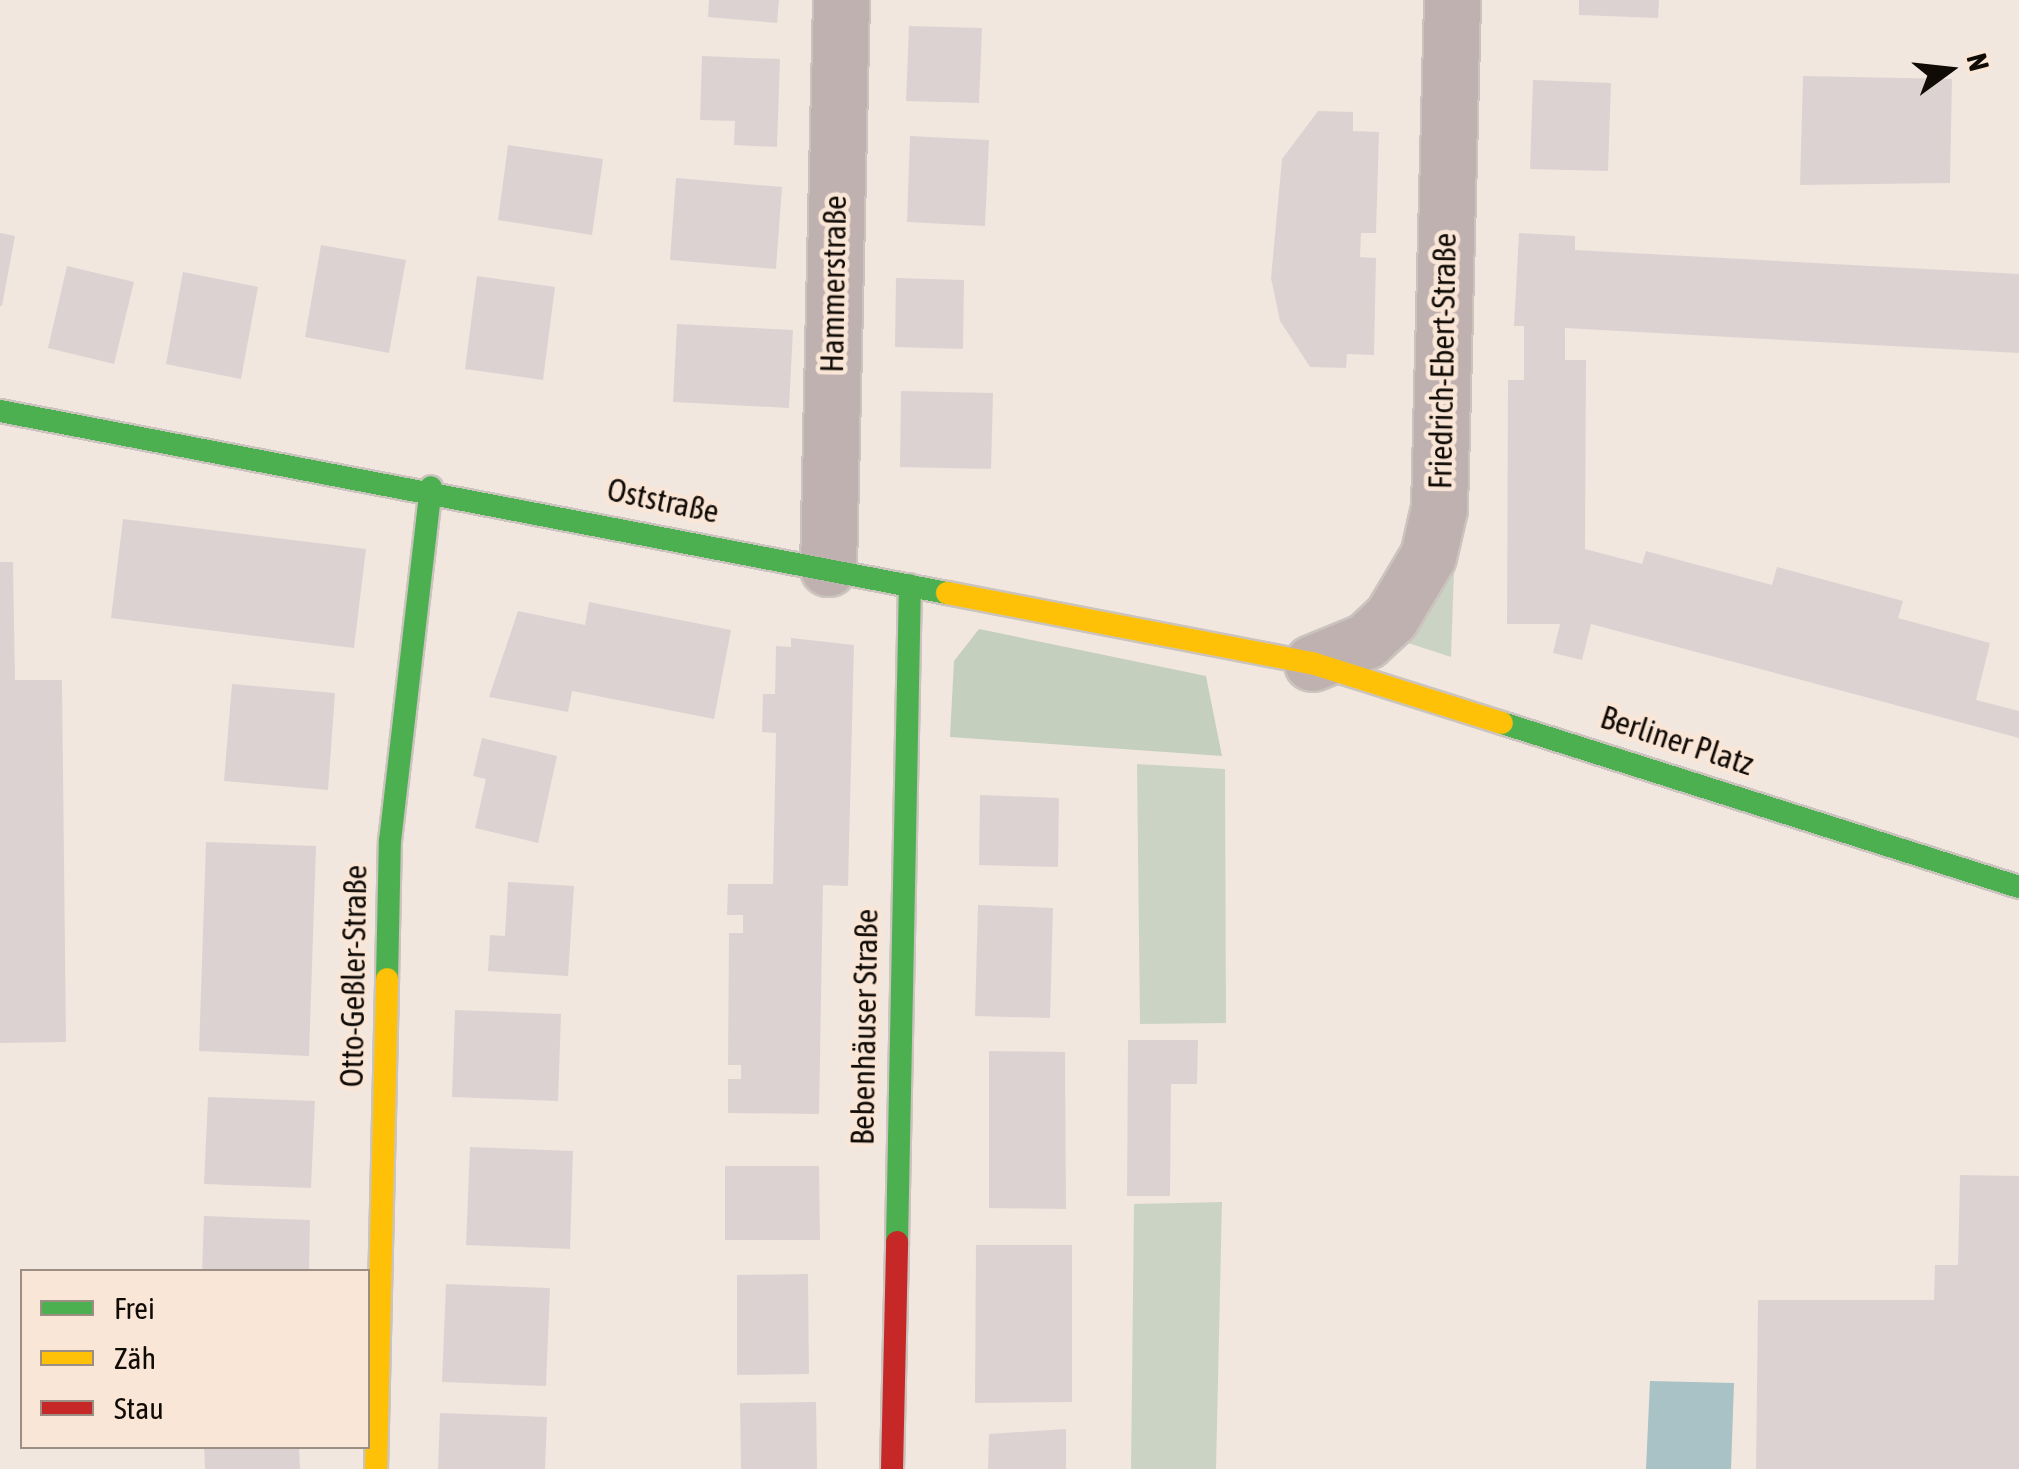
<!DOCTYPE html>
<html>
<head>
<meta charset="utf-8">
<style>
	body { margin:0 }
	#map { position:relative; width:2019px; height:1469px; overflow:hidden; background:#f1e7df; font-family:"Asap Condensed",sans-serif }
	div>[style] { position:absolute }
	.green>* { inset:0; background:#cbd4c4 }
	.forest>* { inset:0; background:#c5cfbe }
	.water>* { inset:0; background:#a8c2c6 }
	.building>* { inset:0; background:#ddd2d2 }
	.roads { filter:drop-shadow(2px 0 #cbc4be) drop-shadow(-2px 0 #cbc4be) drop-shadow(0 2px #cbc4be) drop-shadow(0 -2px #cbc4be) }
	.street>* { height:55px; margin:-27.5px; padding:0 27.5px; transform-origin:27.5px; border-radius:27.5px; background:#bfb1b0 }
	.fast>* { height:22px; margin:-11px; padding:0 11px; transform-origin:11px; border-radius:11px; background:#4caf50 }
	.slow>* { height:22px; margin:-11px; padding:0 11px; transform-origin:11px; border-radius:11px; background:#ffc107 }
	.jam>* { height:22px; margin:-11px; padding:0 11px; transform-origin:11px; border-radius:11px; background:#c62828 }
	span { translate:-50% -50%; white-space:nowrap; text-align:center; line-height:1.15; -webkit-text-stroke:9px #f9e6d7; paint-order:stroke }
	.street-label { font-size:32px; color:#110b06 }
	.legend { position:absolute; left:20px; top:1269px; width:350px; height:180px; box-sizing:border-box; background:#f9e6d7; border:2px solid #9c8e83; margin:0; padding:12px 18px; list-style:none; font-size:30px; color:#110b06 }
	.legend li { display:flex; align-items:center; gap:20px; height:50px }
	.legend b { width:50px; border:2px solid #9c8e83 }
	.north { position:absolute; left:1899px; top:20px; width:100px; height:100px; -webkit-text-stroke:8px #f9e6d7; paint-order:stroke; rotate:75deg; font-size:28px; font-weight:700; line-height:40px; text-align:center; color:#110b06 }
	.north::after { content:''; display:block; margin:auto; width:35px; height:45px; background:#110b06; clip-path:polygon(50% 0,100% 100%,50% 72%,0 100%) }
</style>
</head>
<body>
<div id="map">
	<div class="green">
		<i style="clip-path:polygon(1445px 568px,1454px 571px,1451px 657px,1402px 641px)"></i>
		<i style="clip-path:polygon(1137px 764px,1225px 769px,1226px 1023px,1140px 1024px)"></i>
		<i style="clip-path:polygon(1222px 1202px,1216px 1469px,1131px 1469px,1134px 1204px)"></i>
	</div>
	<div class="forest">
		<i style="clip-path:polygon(979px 629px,1206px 676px,1222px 756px,950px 737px,954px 661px)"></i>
	</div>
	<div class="water">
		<i style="clip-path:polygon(1650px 1381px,1734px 1383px,1731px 1469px,1646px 1469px)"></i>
	</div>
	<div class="building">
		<i style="clip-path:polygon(709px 0,779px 0,777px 23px,708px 17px)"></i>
		<i style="clip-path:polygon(1579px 0,1659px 0,1658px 18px,1579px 15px)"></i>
		<i style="clip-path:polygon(909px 26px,982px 28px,979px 103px,906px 101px)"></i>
		<i style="clip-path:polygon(702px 56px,780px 59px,777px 147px,734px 145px,735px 121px,700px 120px)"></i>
		<i style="clip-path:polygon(1803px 76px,1952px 79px,1950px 183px,1800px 185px)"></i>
		<i style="clip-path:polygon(1533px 80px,1611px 83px,1608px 171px,1530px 169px)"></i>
		<i style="clip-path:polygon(1318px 111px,1353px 112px,1353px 131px,1379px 132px,1376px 233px,1361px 233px,1360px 257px,1376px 258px,1374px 355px,1347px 354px,1346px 368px,1310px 367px,1280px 321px,1271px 278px,1282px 159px)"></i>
		<i style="clip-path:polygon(910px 136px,989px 140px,985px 226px,907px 222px)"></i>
		<i style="clip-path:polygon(508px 145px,603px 159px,592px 235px,498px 220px)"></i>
		<i style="clip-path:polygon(676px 178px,782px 187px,776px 269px,670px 260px)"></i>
		<i style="clip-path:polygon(0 233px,15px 236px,2px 306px,0 306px)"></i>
		<i style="clip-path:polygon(1519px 233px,1575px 236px,1575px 250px,2019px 274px,2019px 353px,1565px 328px,1565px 360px,1586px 360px,1585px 549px,1642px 564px,1646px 551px,1772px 585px,1777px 567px,1903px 601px,1898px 618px,1990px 643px,1976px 700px,2019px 711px,2019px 738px,1591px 624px,1582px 660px,1553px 653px,1560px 624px,1507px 624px,1508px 380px,1524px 380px,1524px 326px,1514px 326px)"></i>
		<i style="clip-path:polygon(321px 245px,406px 260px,389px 353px,305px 337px)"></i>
		<i style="clip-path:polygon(67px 266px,134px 282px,114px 364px,48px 348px)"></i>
		<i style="clip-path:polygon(183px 272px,258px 287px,241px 379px,166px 364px)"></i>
		<i style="clip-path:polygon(477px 276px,555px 287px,543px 380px,465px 369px)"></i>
		<i style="clip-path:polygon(896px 278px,964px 280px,963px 349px,895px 347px)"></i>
		<i style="clip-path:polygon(677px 324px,793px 330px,789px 408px,673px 402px)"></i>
		<i style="clip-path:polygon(901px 391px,993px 393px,991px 469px,900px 467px)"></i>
		<i style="clip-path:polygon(123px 519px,366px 549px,354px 648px,111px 618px)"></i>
		<i style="clip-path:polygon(0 562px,13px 562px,15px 680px,62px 680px,66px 1042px,0 1043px)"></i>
		<i style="clip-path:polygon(589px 602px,731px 630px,714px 719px,572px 691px,568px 712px,489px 697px,518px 611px,585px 625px)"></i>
		<i style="clip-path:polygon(791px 638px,854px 645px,848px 886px,823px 885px,819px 1114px,728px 1113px,728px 1079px,741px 1079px,741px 1065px,728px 1065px,729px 933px,743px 933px,743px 915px,727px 915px,728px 884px,773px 884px,776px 733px,762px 732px,763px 694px,775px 694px,776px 646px,791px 647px)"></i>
		<i style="clip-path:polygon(232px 684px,335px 693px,328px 790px,224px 781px)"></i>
		<i style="clip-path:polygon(482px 738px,557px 756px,538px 843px,475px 828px,486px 779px,473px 776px)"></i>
		<i style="clip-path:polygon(980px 795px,1059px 798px,1058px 867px,979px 865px)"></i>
		<i style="clip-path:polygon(206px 842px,316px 846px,309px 1056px,199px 1051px)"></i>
		<i style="clip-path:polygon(508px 882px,574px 886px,568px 976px,488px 971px,490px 935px,505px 936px)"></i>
		<i style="clip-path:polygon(978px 905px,1053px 908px,1050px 1018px,975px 1016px)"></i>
		<i style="clip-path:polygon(455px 1010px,561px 1014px,558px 1101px,452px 1097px)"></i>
		<i style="clip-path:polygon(1128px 1040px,1198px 1040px,1197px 1084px,1171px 1084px,1170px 1196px,1127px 1196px)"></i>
		<i style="clip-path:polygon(989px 1051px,1065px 1052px,1066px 1209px,989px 1208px)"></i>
		<i style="clip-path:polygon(208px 1097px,315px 1101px,311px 1188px,204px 1184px)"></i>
		<i style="clip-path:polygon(470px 1147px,573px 1151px,570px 1249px,466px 1245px)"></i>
		<i style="clip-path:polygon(725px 1166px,819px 1166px,820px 1240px,725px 1240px)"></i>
		<i style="clip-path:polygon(1960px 1175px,2019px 1176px,2019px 1469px,1756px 1469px,1758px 1300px,1934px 1300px,1935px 1265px,1958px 1265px)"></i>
		<i style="clip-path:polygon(204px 1216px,310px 1220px,309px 1272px,202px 1272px)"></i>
		<i style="clip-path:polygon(976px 1245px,1072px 1245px,1072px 1402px,975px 1403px)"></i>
		<i style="clip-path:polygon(808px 1274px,809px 1374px,737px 1375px,737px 1275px)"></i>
		<i style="clip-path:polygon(446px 1284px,550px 1288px,546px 1386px,442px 1382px)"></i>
		<i style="clip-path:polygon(816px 1402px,817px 1469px,741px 1469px,740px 1403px)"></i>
		<i style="clip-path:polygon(440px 1413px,547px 1417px,545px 1469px,438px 1469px)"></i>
		<i style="clip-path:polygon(1066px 1429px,1066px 1469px,988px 1469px,989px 1434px)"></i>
		<i style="clip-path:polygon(204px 1446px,299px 1446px,300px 1469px,205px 1469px)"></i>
	</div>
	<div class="roads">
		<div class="street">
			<i style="left:828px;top:568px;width:568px;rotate:-88.69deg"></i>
			<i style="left:1312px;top:663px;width:58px;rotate:-22.2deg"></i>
			<i style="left:1366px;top:641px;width:34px;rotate:-43deg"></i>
			<i style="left:1391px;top:618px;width:72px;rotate:-59.2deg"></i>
			<i style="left:1428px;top:556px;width:49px;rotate:-77.1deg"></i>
			<i style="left:1439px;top:508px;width:508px;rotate:-88.53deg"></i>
		</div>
		<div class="fast">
			<i style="left:0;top:411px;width:964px;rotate:10.88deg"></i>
			<i style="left:1502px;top:723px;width:542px;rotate:17.6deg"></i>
			<i style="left:387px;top:979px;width:138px;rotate:-88.8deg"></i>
			<i style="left:390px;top:841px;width:356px;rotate:-83.4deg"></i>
			<i style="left:897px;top:1242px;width:657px;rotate:-88.87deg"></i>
		</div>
		<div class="slow">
			<i style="left:947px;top:593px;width:372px;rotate:10.9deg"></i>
			<i style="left:1312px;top:663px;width:199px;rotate:17.5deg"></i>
			<i style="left:376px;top:1469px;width:490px;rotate:-88.7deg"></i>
		</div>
		<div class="jam">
			<i style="left:892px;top:1469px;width:227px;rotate:-88.7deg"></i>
		</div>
	</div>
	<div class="street-label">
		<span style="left:834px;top:284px;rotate:-89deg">Hammerstraße</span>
		<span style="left:1443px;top:361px;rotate:-89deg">Friedrich-Ebert-Straße</span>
		<span style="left:663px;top:501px;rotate:12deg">Oststraße</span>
		<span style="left:1677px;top:741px;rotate:18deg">Berliner Platz</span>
		<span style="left:354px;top:976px;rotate:-89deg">Otto-Geßler-Straße</span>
		<span style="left:865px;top:1027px;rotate:-89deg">Bebenhäuser Straße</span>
	</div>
	<ul class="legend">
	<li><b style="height:12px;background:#4caf50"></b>Frei</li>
	<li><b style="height:12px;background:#ffc107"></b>Zäh</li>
	<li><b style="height:12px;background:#c62828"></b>Stau</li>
	</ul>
	<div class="north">N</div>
</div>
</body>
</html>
